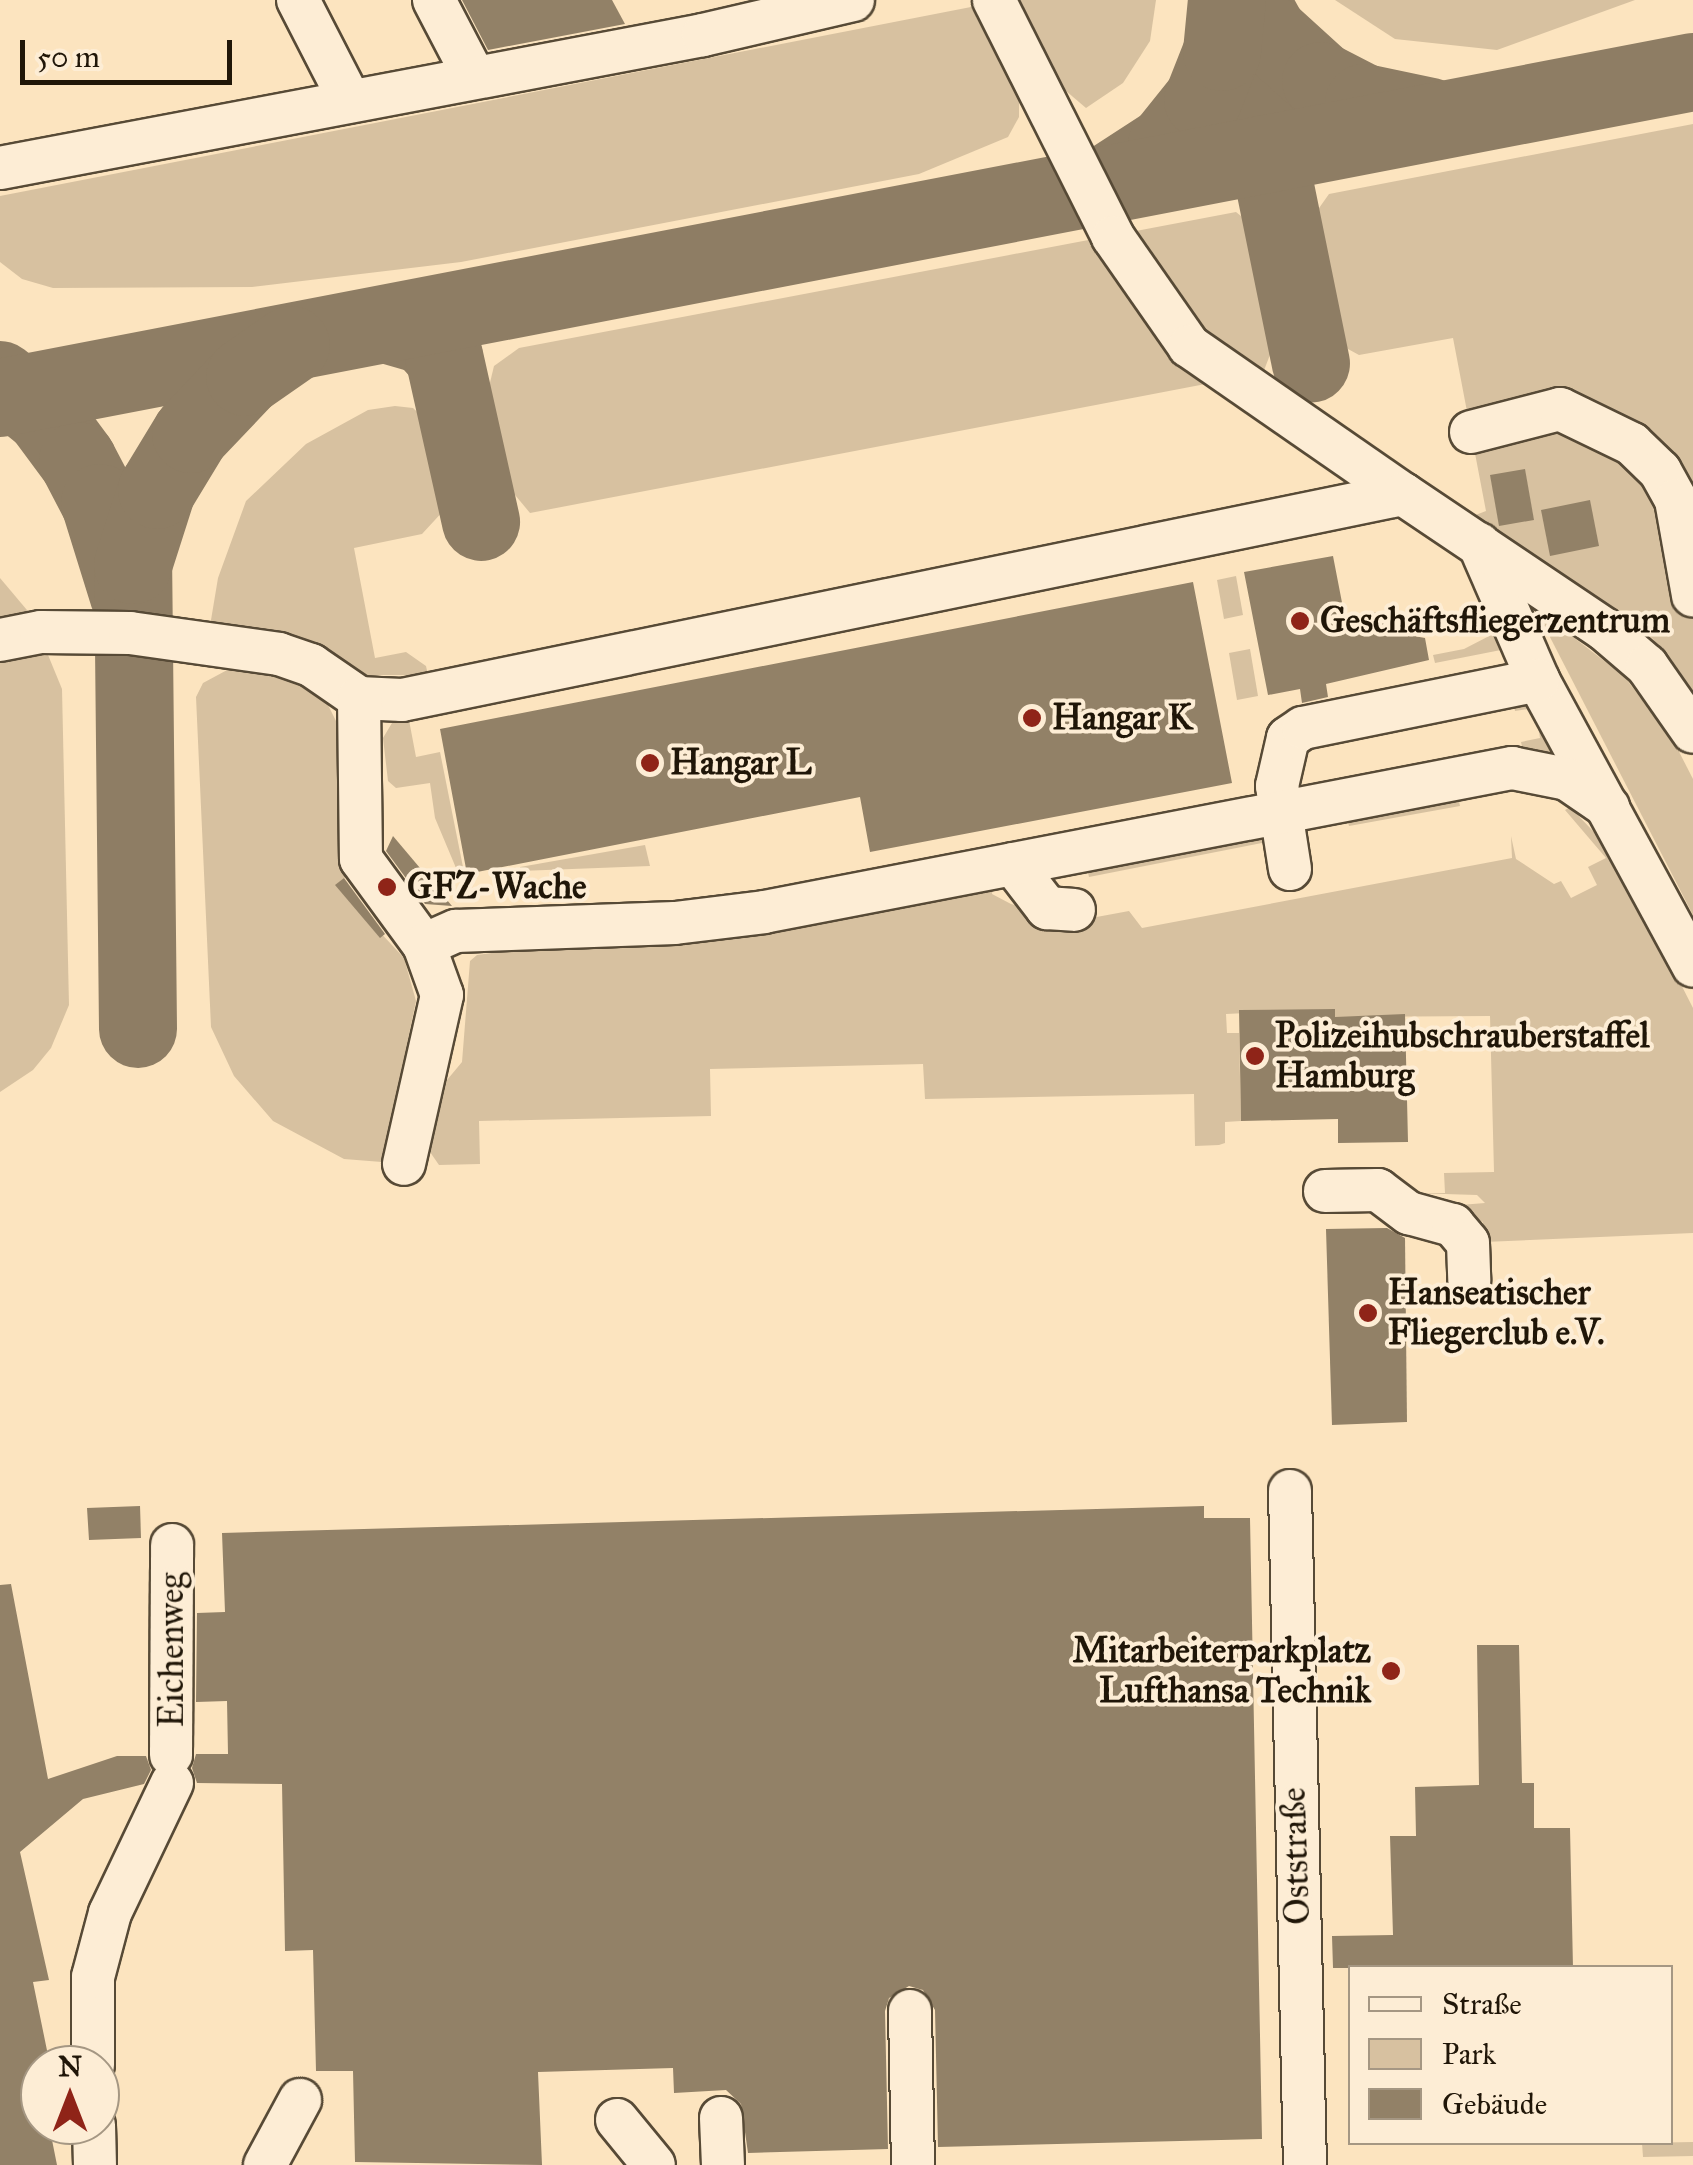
<!DOCTYPE html>
<html>
<head>
<meta charset="utf-8">
<style>
	body { margin:0 }
	#map { position:relative; width:1693px; height:2165px; overflow:hidden; background:#fce4bf; font-family:"IM FELL Great Primer",serif }
	div>[style] { position:absolute }
	.green>* { inset:0; background:#d7c1a0 }
	.taxiway>* { height:78px; margin:-39px; padding:0 39px; transform-origin:39px; border-radius:39px; background:#8e7d64 }
	.building>* { inset:0; background:#928167 }
	.roads { filter:drop-shadow(2px 0 #574a36) drop-shadow(-2px 0 #574a36) drop-shadow(0 2px #574a36) drop-shadow(0 -2px #574a36) }
	.minor>* { height:42px; margin:-21px; padding:0 21px; transform-origin:21px; border-radius:21px; background:#fdedd5 }
	.dots>* { width:28px; height:28px; translate:-50% -50%; box-sizing:border-box; border:5px solid #fdedd5; border-radius:50% }
	span { translate:-50% -50%; white-space:nowrap; text-align:center; line-height:1.15; -webkit-text-stroke:8px #fdedd5; paint-order:stroke }
	.poi-label { font-size:35px; color:#201608; font-weight:700 }
	.left { translate:0 -50%; text-align:left }
	.right { translate:-100% -50%; text-align:right }
	.street-label { font-size:35px; color:#201608 }
	.legend { position:absolute; left:1348px; top:1965px; width:325px; height:180px; box-sizing:border-box; background:#fdedd5; border:2px solid #a59783; margin:0; padding:12px 18px; list-style:none; font-size:30px; color:#201608 }
	.legend li { display:flex; align-items:center; gap:20px; height:50px }
	.legend b { width:50px; border:2px solid #a59783 }
	.north { position:absolute; left:20px; top:2045px; width:100px; height:100px; box-sizing:border-box; background:#fdedd5; border:2px solid #a59783; border-radius:50%; rotate:0deg; font-size:28px; font-weight:700; line-height:40px; text-align:center; color:#201608 }
	.north::after { content:''; display:block; margin:auto; width:35px; height:45px; background:#8f2418; clip-path:polygon(50% 0,100% 100%,50% 72%,0 100%) }
	.scale { position:absolute; left:20px; top:40px; width:212px; height:45px; box-sizing:border-box; border:5px solid #201608; border-top:0; padding-left:12px; font-size:30px; line-height:35px; white-space:nowrap; color:#201608; -webkit-text-stroke:8px #fdedd5; paint-order:stroke }
</style>
</head>
<body>
<div id="map">
	<div class="green">
		<i style="clip-path:polygon(1016px 0,1156px 0,1150px 41px,1123px 83px,1086px 108px,1059px 85px)"></i>
		<i style="clip-path:polygon(1335px 0,1635px 0,1497px 50px,1395px 39px)"></i>
		<i style="clip-path:polygon(971px 7px,1019px 96px,1019px 117px,1008px 137px,919px 174px,461px 262px,252px 287px,53px 288px,22px 279px,0 262px,0 196px)"></i>
		<i style="clip-path:polygon(1693px 124px,1693px 692px,1653px 639px,1616px 609px,1473px 516px,1486px 511px,1453px 338px,1359px 355px,1348px 349px,1329px 323px,1311px 235px,1312px 218px,1329px 194px)"></i>
		<i style="clip-path:polygon(1236px 212px,1263px 234px,1281px 326px,1263px 373px,530px 513px,506px 484px,487px 395px,494px 366px,519px 348px)"></i>
		<i style="clip-path:polygon(395px 406px,413px 408px,429px 423px,446px 508px,422px 534px,354px 548px,375px 658px,406px 652px,426px 666px,428px 675px,367px 675px,301px 637px,210px 626px,218px 578px,246px 501px,306px 444px,368px 410px)"></i>
		<i style="clip-path:polygon(1236px 576px,1243px 615px,1224px 619px,1217px 580px)"></i>
		<i style="clip-path:polygon(0 578px,32px 616px,62px 689px,69px 1005px,51px 1048px,33px 1070px,0 1092px)"></i>
		<i style="clip-path:polygon(1535px 608px,1624px 676px,1674px 742px,1693px 779px,1693px 915px)"></i>
		<i style="clip-path:polygon(1495px 633px,1506px 649px,1435px 663px,1433px 655px,1464px 649px)"></i>
		<i style="clip-path:polygon(1250px 649px,1258px 696px,1237px 700px,1229px 653px)"></i>
		<i style="clip-path:polygon(229px 669px,298px 681px,326px 701px,338px 725px,350px 873px,336px 885px,404px 958px,416px 1001px,382px 1162px,344px 1159px,273px 1121px,234px 1076px,211px 1027px,196px 697px,203px 683px)"></i>
		<i style="clip-path:polygon(1512px 694px,1535px 699px,1560px 754px,1523px 751px,1521px 742px,1540px 738px,1535px 708px,1515px 711px)"></i>
		<i style="clip-path:polygon(409px 720px,416px 757px,440px 752px,463px 867px,456px 868px,435px 818px,430px 783px,396px 788px,388px 781px,383px 738px,392px 723px)"></i>
		<i style="clip-path:polygon(1458px 797px,1460px 806px,1349px 826px,1347px 818px)"></i>
		<i style="clip-path:polygon(1570px 807px,1614px 853px,1693px 1008px,1693px 1233px,1484px 1242px,1483px 1222px,1448px 1206px,1485px 1203px,1477px 1195px,1412px 1193px,1445px 1193px,1444px 1173px,1494px 1172px,1490px 1016px,1335px 1017px,1334px 1009px,1226px 1014px,1227px 1033px,1239px 1033px,1241px 1121px,1225px 1122px,1225px 1143px,1219px 1145px,1195px 1146px,1194px 1094px,925px 1099px,923px 1064px,710px 1069px,711px 1116px,479px 1121px,480px 1164px,439px 1165px,430px 1152px,447px 1080px,462px 1062px,470px 961px,477px 955px,993px 886px,992px 894px,1011px 904px,1075px 921px,1129px 911px,1142px 928px,1512px 858px,1511px 836px,1516px 859px,1554px 884px,1561px 881px,1571px 898px,1597px 885px,1588px 867px,1606px 858px,1565px 810px)"></i>
		<i style="clip-path:polygon(1264px 834px,1277px 840px,1089px 877px,1087px 868px)"></i>
		<i style="clip-path:polygon(645px 845px,650px 866px,520px 871px,520px 867px)"></i>
		<i style="clip-path:polygon(1693px 2142px,1693px 2156px,1643px 2157px,1642px 2143px)"></i>
	</div>
	<div class="taxiway">
		<i style="left:1237px;top:0;width:371px;rotate:78.5deg"></i>
		<i style="left:1250px;top:0;width:38px;rotate:61deg"></i>
		<i style="left:1268px;top:33px;width:72px;rotate:42.2deg"></i>
		<i style="left:1321px;top:81px;width:48px;rotate:27.1deg"></i>
		<i style="left:1364px;top:103px;width:68px;rotate:11.8deg"></i>
		<i style="left:1110px;top:182px;width:68px;rotate:-33deg"></i>
		<i style="left:1167px;top:145px;width:58px;rotate:-51.3deg"></i>
		<i style="left:1203px;top:100px;width:52px;rotate:-68.4deg"></i>
		<i style="left:1222px;top:52px;width:52px;rotate:-84.5deg"></i>
		<i style="left:389px;top:325px;width:37px;rotate:16deg"></i>
		<i style="left:425px;top:335px;width:28px;rotate:48deg"></i>
		<i style="left:444px;top:356px;width:170px;rotate:77.4deg"></i>
		<i style="left:0;top:380px;width:56px;rotate:38.5deg"></i>
		<i style="left:44px;top:415px;width:57px;rotate:53.5deg"></i>
		<i style="left:78px;top:461px;width:47px;rotate:62.4deg"></i>
		<i style="left:100px;top:503px;width:97px;rotate:72.7deg"></i>
		<i style="left:0;top:398px;width:1724px;rotate:-10.9deg"></i>
		<i style="left:138px;top:1029px;width:464px;rotate:-90.6deg"></i>
		<i style="left:133px;top:565px;width:79px;rotate:-72.3deg"></i>
		<i style="left:157px;top:490px;width:66px;rotate:-58.7deg"></i>
		<i style="left:191px;top:434px;width:79px;rotate:-46.5deg"></i>
		<i style="left:245px;top:377px;width:56px;rotate:-34.8deg"></i>
	</div>
	<div class="building">
		<i style="clip-path:polygon(462px 0,612px 0,625px 24px,488px 50px)"></i>
		<i style="clip-path:polygon(1525px 469px,1534px 520px,1499px 526px,1490px 475px)"></i>
		<i style="clip-path:polygon(1590px 500px,1599px 546px,1550px 556px,1541px 510px)"></i>
		<i style="clip-path:polygon(1333px 556px,1345px 618px,1390px 610px,1399px 615px,1403px 634px,1425px 638px,1429px 660px,1326px 684px,1328px 697px,1302px 703px,1300px 689px,1268px 695px,1244px 572px)"></i>
		<i style="clip-path:polygon(1193px 582px,1232px 783px,870px 852px,860px 797px,467px 874px,440px 729px)"></i>
		<i style="clip-path:polygon(393px 836px,452px 906px,425px 904px,386px 851px)"></i>
		<i style="clip-path:polygon(344px 878px,385px 934px,380px 938px,335px 885px)"></i>
		<i style="clip-path:polygon(1335px 1009px,1335px 1017px,1405px 1014px,1408px 1142px,1338px 1143px,1338px 1119px,1241px 1121px,1239px 1010px)"></i>
		<i style="clip-path:polygon(1387px 1228px,1405px 1238px,1407px 1422px,1332px 1425px,1326px 1229px)"></i>
		<i style="clip-path:polygon(140px 1506px,141px 1538px,89px 1540px,87px 1508px)"></i>
		<i style="clip-path:polygon(1204px 1506px,1204px 1518px,1250px 1518px,1262px 2139px,938px 2147px,935px 2010px,923px 1990px,909px 1986px,889px 1998px,885px 2011px,888px 2149px,748px 2153px,741px 2104px,726px 2090px,674px 2093px,673px 2068px,538px 2072px,542px 2165px,355px 2162px,353px 2071px,316px 2071px,313px 1950px,285px 1951px,282px 1784px,197px 1783px,192px 1768px,196px 1754px,228px 1754px,227px 1701px,196px 1702px,197px 1613px,225px 1612px,222px 1533px)"></i>
		<i style="clip-path:polygon(11px 1584px,48px 1779px,117px 1756px,146px 1756px,151px 1770px,144px 1784px,83px 1799px,20px 1852px,49px 1980px,33px 1982px,50px 2065px,40px 2065px,40px 2125px,49px 2125px,57px 2165px,0 2165px,0 1585px)"></i>
		<i style="clip-path:polygon(1477px 1645px,1519px 1645px,1522px 1783px,1534px 1783px,1534px 1828px,1570px 1828px,1573px 1968px,1333px 1968px,1332px 1936px,1393px 1935px,1390px 1836px,1416px 1836px,1415px 1787px,1479px 1785px)"></i>
	</div>
	<div class="roads">
		<div class="minor">
			<i style="left:298px;top:0;width:114px;rotate:62.8deg"></i>
			<i style="left:434px;top:0;width:87px;rotate:62.5deg"></i>
			<i style="left:994px;top:0;width:265px;rotate:63.3deg"></i>
			<i style="left:1113px;top:237px;width:133px;rotate:55.1deg"></i>
			<i style="left:1189px;top:346px;width:260px;rotate:34.7deg"></i>
			<i style="left:0;top:168px;width:715px;rotate:-10.71deg"></i>
			<i style="left:703px;top:35px;width:154px;rotate:-13.1deg"></i>
			<i style="left:1471px;top:432px;width:92px;rotate:-14.5deg"></i>
			<i style="left:1560px;top:409px;width:80px;rotate:25.9deg"></i>
			<i style="left:1632px;top:444px;width:39px;rotate:44deg"></i>
			<i style="left:1660px;top:471px;width:33px;rotate:61deg"></i>
			<i style="left:1676px;top:500px;width:97px;rotate:79.9deg"></i>
			<i style="left:1479px;top:544px;width:148px;rotate:66.5deg"></i>
			<i style="left:1538px;top:680px;width:325px;rotate:61.5deg"></i>
			<i style="left:0;top:640px;width:42px;rotate:-11deg"></i>
			<i style="left:41px;top:632px;width:89px;rotate:0.6deg"></i>
			<i style="left:130px;top:633px;width:150px;rotate:8deg"></i>
			<i style="left:279px;top:654px;width:34px;rotate:19deg"></i>
			<i style="left:311px;top:665px;width:58px;rotate:34.5deg"></i>
			<i style="left:359px;top:698px;width:161px;rotate:89.3deg"></i>
			<i style="left:361px;top:859px;width:107px;rotate:53.8deg"></i>
			<i style="left:424px;top:945px;width:53px;rotate:70.2deg"></i>
			<i style="left:442px;top:995px;width:173px;rotate:102.7deg"></i>
			<i style="left:359px;top:698px;width:43px;rotate:2.7deg"></i>
			<i style="left:402px;top:700px;width:1022px;rotate:-11.63deg"></i>
			<i style="left:1403px;top:494px;width:242px;rotate:33.9deg"></i>
			<i style="left:1604px;top:629px;width:57px;rotate:40.7deg"></i>
			<i style="left:1647px;top:666px;width:80px;rotate:55.1deg"></i>
			<i style="left:1013px;top:864px;width:56px;rotate:52.3deg"></i>
			<i style="left:1047px;top:908px;width:27px;rotate:4deg"></i>
			<i style="left:1290px;top:869px;width:84px;rotate:-98.9deg"></i>
			<i style="left:1277px;top:786px;width:49px;rotate:-77.1deg"></i>
			<i style="left:1288px;top:738px;width:18px;rotate:-34deg"></i>
			<i style="left:1303px;top:728px;width:240px;rotate:-11.5deg"></i>
			<i style="left:424px;top:945px;width:35px;rotate:-24deg"></i>
			<i style="left:456px;top:931px;width:219px;rotate:-2.1deg"></i>
			<i style="left:675px;top:923px;width:90px;rotate:-7deg"></i>
			<i style="left:764px;top:912px;width:762px;rotate:-10.9deg"></i>
			<i style="left:1512px;top:768px;width:56px;rotate:11.3deg"></i>
			<i style="left:1567px;top:779px;width:50px;rotate:34.3deg"></i>
			<i style="left:1325px;top:1191px;width:53px;rotate:-1.1deg"></i>
			<i style="left:1378px;top:1190px;width:39px;rotate:37deg"></i>
			<i style="left:1409px;top:1213px;width:46px;rotate:15.3deg"></i>
			<i style="left:1453px;top:1225px;width:23px;rotate:50deg"></i>
			<i style="left:1468px;top:1243px;width:38px;rotate:88deg"></i>
			<i style="left:1290px;top:1491px;width:674px;rotate:88.73deg"></i>
			<i style="left:171px;top:1755px;width:210px;rotate:-89.7deg"></i>
			<i style="left:910px;top:2011px;width:154px;rotate:88.9deg"></i>
			<i style="left:93px;top:2065px;width:88px;rotate:-90deg"></i>
			<i style="left:93px;top:1977px;width:66px;rotate:-75.1deg"></i>
			<i style="left:110px;top:1913px;width:144px;rotate:-64.5deg"></i>
			<i style="left:721px;top:2118px;width:47px;rotate:87.6deg"></i>
			<i style="left:617px;top:2120px;width:58px;rotate:50.6deg"></i>
			<i style="left:94px;top:2125px;width:40px;rotate:88.6deg"></i>
			<i style="left:265px;top:2165px;width:74px;rotate:-61.7deg"></i>
		</div>
	</div>
	<div class="dots">
		<i style="left:1300px;top:621px;background:#8f2418"></i>
		<i style="left:1032px;top:718px;background:#8f2418"></i>
		<i style="left:650px;top:763px;background:#8f2418"></i>
		<i style="left:387px;top:887px;background:#8f2418"></i>
		<i style="left:1255px;top:1056px;background:#8f2418"></i>
		<i style="left:1368px;top:1313px;background:#8f2418"></i>
		<i style="left:1391px;top:1671px;background:#8f2418"></i>
	</div>
	<div class="poi-label">
		<span class="left" style="left:1320px;top:621px">Geschäftsfliegerzentrum</span>
		<span class="left" style="left:1052px;top:718px">Hangar K</span>
		<span class="left" style="left:670px;top:763px">Hangar L</span>
		<span class="left" style="left:407px;top:887px">GFZ-Wache</span>
		<span class="left" style="left:1275px;top:1056px">Polizeihubschrauberstaffel<br>Hamburg</span>
		<span class="left" style="left:1388px;top:1313px">Hanseatischer<br>Fliegerclub e.V.</span>
		<span class="right" style="left:1371px;top:1671px">Mitarbeiterparkplatz<br>Lufthansa Technik</span>
	</div>
	<div class="street-label">
		<span style="left:172px;top:1650px;rotate:-90deg">Eichenweg</span>
		<span style="left:1296px;top:1856px;rotate:-92deg">Oststraße</span>
	</div>
	<ul class="legend">
	<li><b style="height:12px;background:#fdedd5"></b>Straße</li>
	<li><b style="height:28px;background:#d7c1a0"></b>Park</li>
	<li><b style="height:28px;background:#928167"></b>Gebäude</li>
	</ul>
	<div class="north">N</div>
	<div class="scale">50 m</div>
</div>
</body>
</html>
